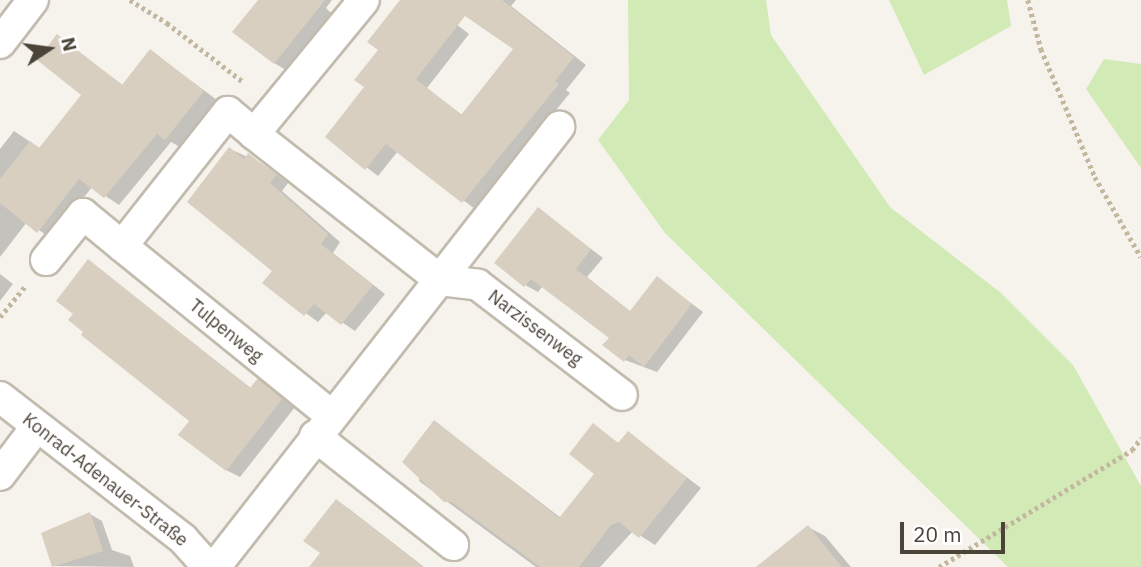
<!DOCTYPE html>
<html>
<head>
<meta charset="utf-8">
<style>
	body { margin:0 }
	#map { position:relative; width:1141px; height:567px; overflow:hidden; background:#f6f3ec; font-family:"IBM Plex Sans",sans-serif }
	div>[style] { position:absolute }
	.green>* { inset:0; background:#d2eab5 }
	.shadow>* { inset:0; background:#0003 }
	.building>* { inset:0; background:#d8cfc1 }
	.path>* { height:4.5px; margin-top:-2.25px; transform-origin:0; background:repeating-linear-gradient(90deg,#c4b79f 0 3.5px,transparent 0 7px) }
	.roads { filter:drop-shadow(2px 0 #c2bbae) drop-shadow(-2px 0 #c2bbae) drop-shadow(0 2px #c2bbae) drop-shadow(0 -2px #c2bbae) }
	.street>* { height:30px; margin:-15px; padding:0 15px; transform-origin:15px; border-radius:15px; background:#fff }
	span { translate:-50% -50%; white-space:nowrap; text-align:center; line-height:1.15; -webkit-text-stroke:5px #fff; paint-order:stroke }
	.street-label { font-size:18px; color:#4b4439 }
	.north { position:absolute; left:14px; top:14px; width:70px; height:70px; -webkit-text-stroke:5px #fff; paint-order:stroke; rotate:77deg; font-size:19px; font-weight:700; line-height:28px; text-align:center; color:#4b4439 }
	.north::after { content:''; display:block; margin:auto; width:24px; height:32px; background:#4b4439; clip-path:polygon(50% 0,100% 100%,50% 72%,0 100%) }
	.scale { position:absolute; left:900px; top:522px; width:105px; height:32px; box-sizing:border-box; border:4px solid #4b4439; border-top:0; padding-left:9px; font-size:21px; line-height:24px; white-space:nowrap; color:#4b4439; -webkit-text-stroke:5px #fff; paint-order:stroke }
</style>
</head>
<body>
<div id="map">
	<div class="green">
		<i style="clip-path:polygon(628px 0,766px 0,771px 35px,890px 207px,1001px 293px,1073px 365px,1141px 486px,1141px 567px,1008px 567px,665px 233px,598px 140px,629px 100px)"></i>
		<i style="clip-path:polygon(889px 0,1007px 0,1011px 26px,924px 75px)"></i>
		<i style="clip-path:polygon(1104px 59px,1141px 64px,1141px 168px,1086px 89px)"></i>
	</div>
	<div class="shadow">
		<i style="clip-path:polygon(260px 0,332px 0,326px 8px,331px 13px,286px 70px,274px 63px)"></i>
		<i style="clip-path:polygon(402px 0,425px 0,469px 34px,427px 88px,462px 115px,516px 48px,447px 0,516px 0,511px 6px,586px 65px,566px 90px,570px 93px,475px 209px,398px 151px,378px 176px,327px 137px,366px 87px)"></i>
		<i style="clip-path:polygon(57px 36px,124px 86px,151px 51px,217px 100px,180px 147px,171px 142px,119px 205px,92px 187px,52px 239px,27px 222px,0 257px,0 149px,14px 131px,41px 149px,84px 95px)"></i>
		<i style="clip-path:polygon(230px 149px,261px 163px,288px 183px,282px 191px,340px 242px,333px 253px,385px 294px,355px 331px,327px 312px,318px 322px,265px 283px,274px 271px)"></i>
		<i style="clip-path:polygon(538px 209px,603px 258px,587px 277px,631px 312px,657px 278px,703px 312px,657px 372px,625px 360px,611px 337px,543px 286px,538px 292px,525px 285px)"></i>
		<i style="clip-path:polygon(88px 261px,252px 389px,258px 381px,295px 407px,240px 477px,226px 470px,191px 421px,86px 331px,76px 314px)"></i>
		<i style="clip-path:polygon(0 274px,13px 284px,0 301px)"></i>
		<i style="clip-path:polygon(435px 422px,561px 518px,596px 473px,593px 426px,620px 444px,628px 433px,701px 488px,655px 545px,633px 531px,600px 567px,536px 567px,419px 481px)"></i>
		<i style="clip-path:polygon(337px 501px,348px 508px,424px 567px,322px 567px)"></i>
		<i style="clip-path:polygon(90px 514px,102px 521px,112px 550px,130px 556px,134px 567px,53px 566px)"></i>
		<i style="clip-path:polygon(808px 527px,825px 536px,851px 567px,766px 567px)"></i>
	</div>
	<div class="building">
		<i style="clip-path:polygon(258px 0,325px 0,274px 64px,232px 32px)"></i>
		<i style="clip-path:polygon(evenodd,400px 0,502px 0,574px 57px,555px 81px,559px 84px,462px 203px,386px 144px,365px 170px,325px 137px,364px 87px,354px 80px,378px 50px,367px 42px,400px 0,465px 16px,513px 49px,461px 115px,416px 79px,465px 16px)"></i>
		<i style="clip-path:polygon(57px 34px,122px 85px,150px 49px,204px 91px,165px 140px,157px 134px,104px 198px,79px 179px,37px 233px,0 203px,0 179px,30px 141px,39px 148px,81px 95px,37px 60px)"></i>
		<i style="clip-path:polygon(229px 147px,244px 159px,248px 153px,276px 175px,270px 183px,328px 234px,321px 244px,373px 285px,341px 325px,314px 304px,304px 316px,262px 283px,272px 271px,187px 202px)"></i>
		<i style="clip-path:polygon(538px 207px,591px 249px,576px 269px,630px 311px,657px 276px,692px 304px,644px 367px,629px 355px,624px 362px,602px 345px,609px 338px,531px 279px,524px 287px,494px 263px)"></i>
		<i style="clip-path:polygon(88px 259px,250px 388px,258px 378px,283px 398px,226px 471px,178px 435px,189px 421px,81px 335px,83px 332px,68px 320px,73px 314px,56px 301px)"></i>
		<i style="clip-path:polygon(434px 420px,559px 518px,594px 474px,569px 454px,593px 423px,618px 443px,628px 431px,687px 478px,639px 538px,619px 522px,611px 525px,579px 567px,540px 567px,452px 502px,444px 502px,402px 462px)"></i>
		<i style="clip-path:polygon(336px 499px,423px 567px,309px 567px,320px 553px,303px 541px)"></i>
		<i style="clip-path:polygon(90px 512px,103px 551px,52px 567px,41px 533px)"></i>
		<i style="clip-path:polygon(808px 525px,842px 567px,756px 567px)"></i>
	</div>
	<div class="path">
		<i style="left:130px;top:0;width:44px;rotate:31.9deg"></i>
		<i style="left:167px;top:23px;width:95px;rotate:37.7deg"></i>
		<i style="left:1028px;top:0;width:51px;rotate:75.1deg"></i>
		<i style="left:1041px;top:49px;width:139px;rotate:67.1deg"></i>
		<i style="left:1095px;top:177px;width:92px;rotate:60.1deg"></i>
		<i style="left:0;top:317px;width:41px;rotate:-50.9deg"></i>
		<i style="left:939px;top:567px;width:226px;rotate:-31.2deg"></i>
		<i style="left:1132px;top:450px;width:15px;rotate:-53deg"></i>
	</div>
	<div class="roads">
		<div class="street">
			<i style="left:0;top:43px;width:54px;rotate:-52.5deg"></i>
			<i style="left:254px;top:134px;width:236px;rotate:38.1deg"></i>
			<i style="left:122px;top:246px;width:269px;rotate:39deg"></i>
			<i style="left:46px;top:260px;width:59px;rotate:-51.2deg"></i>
			<i style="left:83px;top:214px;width:50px;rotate:39.4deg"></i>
			<i style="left:122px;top:246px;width:171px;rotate:-51.7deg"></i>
			<i style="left:228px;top:112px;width:34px;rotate:40deg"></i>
			<i style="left:254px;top:134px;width:173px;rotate:-50.6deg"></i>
			<i style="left:440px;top:280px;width:38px;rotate:7deg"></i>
			<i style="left:478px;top:285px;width:181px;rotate:37.4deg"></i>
			<i style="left:0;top:397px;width:232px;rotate:37.8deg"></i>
			<i style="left:183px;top:539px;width:38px;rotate:48deg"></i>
			<i style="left:315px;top:436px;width:176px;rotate:38.3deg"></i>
			<i style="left:0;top:475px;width:61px;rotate:-52.9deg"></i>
			<i style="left:215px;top:567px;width:559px;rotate:-51.98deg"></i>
		</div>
	</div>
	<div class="street-label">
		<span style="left:535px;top:328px;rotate:37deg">Narzissenweg</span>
		<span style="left:226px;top:331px;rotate:39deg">Tulpenweg</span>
		<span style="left:105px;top:480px;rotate:38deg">Konrad-Adenauer-Straße</span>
	</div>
	<div class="north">N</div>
	<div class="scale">20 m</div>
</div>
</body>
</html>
